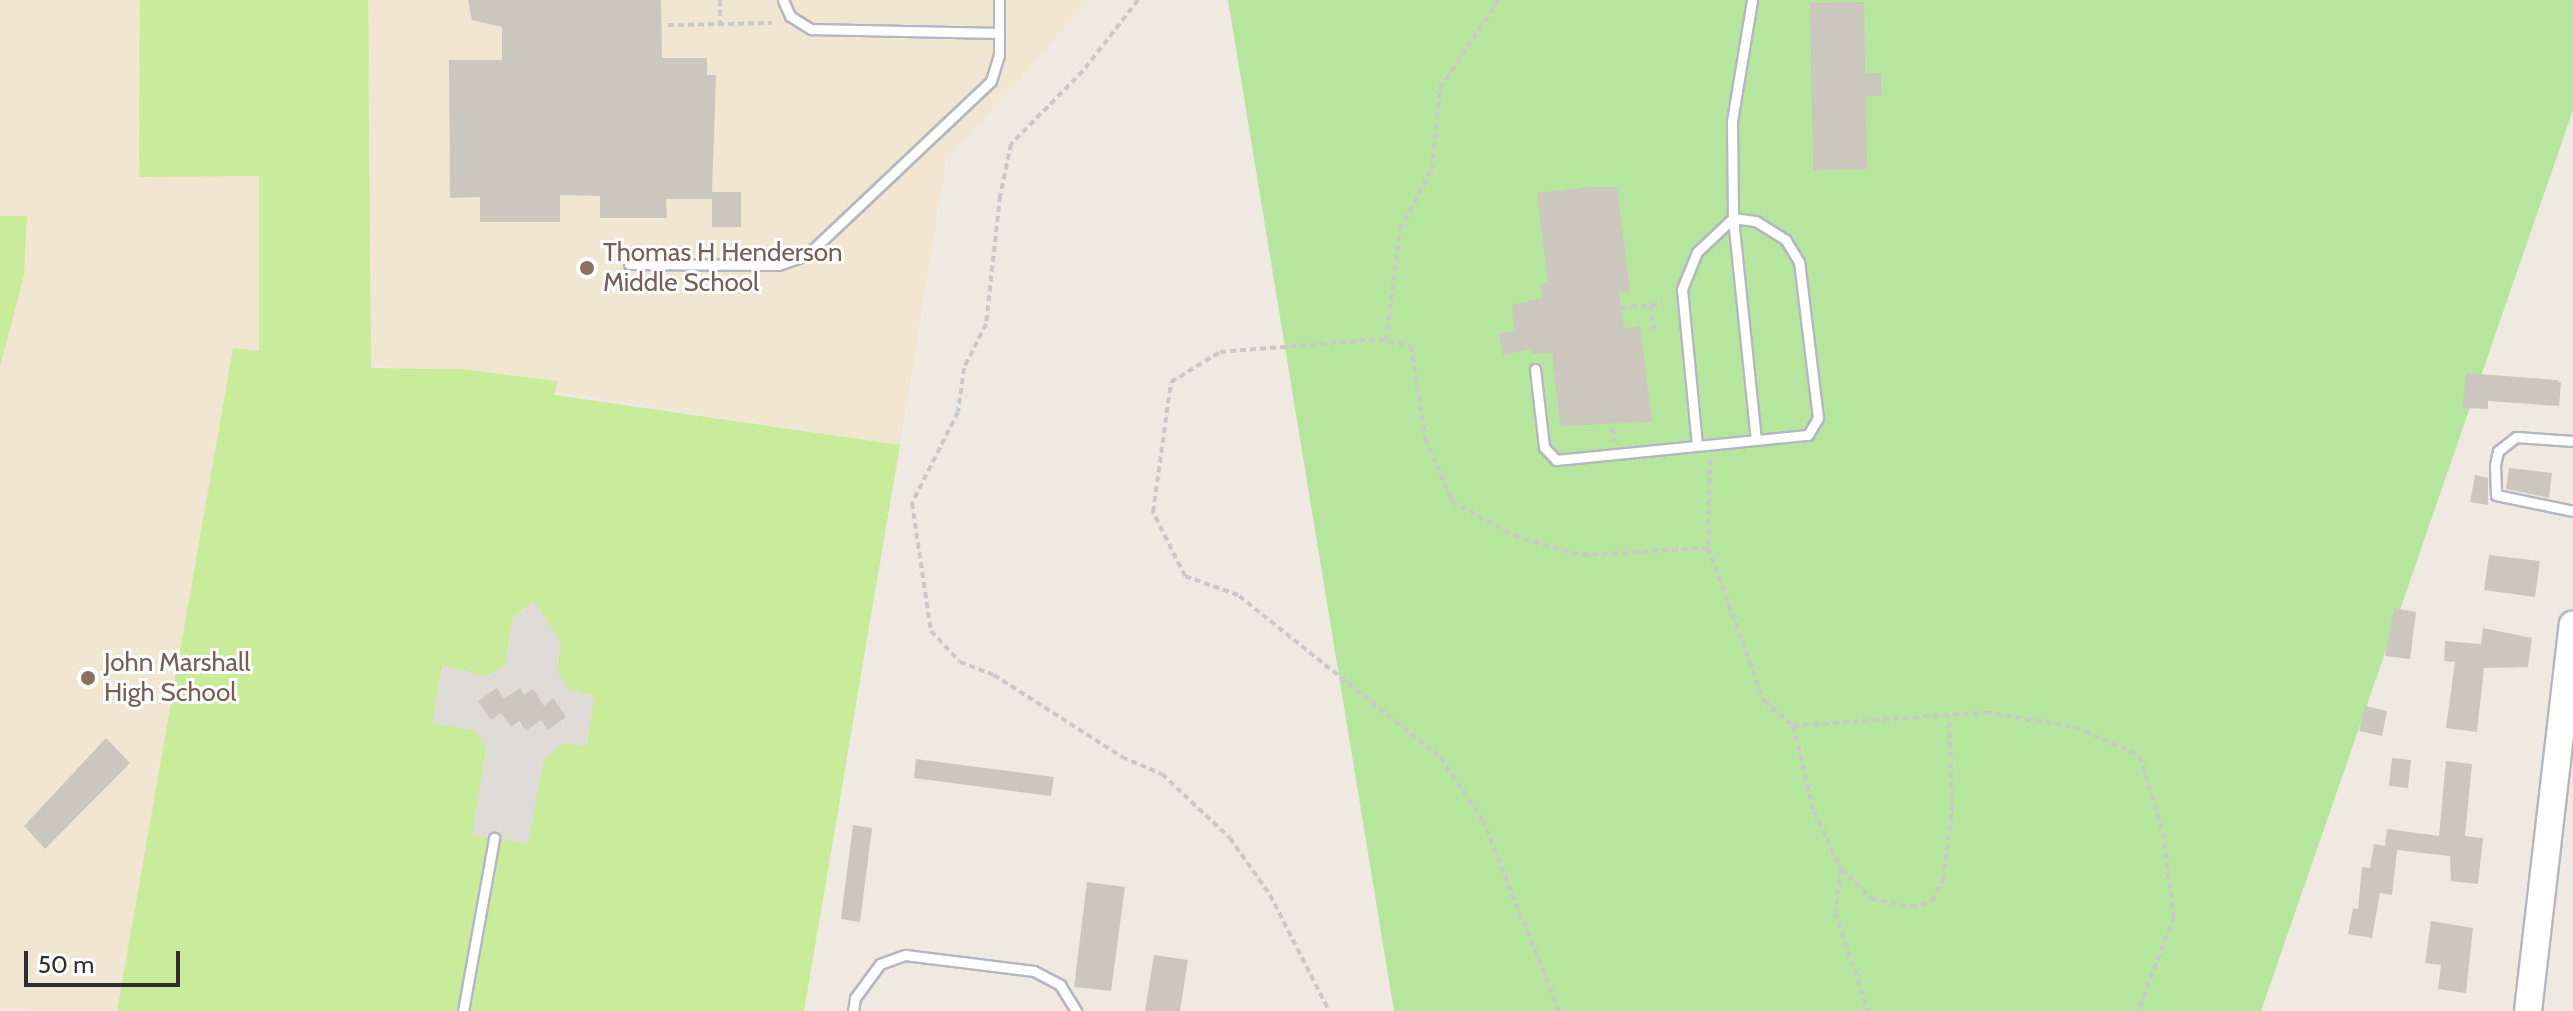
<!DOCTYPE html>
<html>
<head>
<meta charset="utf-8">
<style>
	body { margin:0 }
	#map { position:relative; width:2573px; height:1011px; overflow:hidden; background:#efe9e1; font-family:Cabin,sans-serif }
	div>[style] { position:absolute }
	.education>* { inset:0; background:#f0e6d1 }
	.green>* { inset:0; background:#b6e59e }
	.pitch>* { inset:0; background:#c9ec9a }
	.plaza>* { inset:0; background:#dfdcd8 }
	.building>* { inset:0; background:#cbc7bf }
	.path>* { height:4px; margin-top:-2px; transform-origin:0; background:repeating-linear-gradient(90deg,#c9c9c9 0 6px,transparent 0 10px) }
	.roads { filter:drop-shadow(2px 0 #b4b7c1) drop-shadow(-2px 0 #b4b7c1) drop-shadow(0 2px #b4b7c1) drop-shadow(0 -2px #b4b7c1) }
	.service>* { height:9px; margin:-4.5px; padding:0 4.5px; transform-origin:4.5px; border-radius:4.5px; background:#fff }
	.secondary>* { height:26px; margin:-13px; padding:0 13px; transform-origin:13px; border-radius:13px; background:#fff }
	.dots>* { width:22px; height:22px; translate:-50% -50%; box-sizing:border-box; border:4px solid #fff; border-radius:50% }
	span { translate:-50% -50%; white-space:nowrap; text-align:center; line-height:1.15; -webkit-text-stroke:6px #fff; paint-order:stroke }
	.education-label { font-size:26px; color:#785e54 }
	.left { translate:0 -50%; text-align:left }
	.scale { position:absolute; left:24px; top:951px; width:156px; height:36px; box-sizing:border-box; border:4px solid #2e2e2e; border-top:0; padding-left:10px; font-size:24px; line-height:28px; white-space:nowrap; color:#2e2e2e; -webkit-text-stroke:6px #fff; paint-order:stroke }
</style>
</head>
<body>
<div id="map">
	<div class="education">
		<i style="clip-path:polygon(0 0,1091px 0,946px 161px,900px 445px,407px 369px,233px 349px,117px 1011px,29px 1011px,0 1008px)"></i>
	</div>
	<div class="green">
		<i style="clip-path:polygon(1228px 0,2573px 0,2573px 110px,2261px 1011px,1394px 1011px)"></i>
	</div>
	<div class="pitch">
		<i style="clip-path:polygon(140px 0,368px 0,371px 368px,461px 369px,557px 381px,555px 395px,900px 445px,804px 1011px,117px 1011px,233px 348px,259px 351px,259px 176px,139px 177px)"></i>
		<i style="clip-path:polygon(0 216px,27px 216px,24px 275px,0 367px)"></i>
	</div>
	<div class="plaza">
		<i style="clip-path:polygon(534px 600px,560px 641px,558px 673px,569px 690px,594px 695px,587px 746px,564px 743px,544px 760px,528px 844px,472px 835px,486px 748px,474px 730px,432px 724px,442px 665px,486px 676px,505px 666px,512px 618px)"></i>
	</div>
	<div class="building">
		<i style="clip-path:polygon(468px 0,661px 0,662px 58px,707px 58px,707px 75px,716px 75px,712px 192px,741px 192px,741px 227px,712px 227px,712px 199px,666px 199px,667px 218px,600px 218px,600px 196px,560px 195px,560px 222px,480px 222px,480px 197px,450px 198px,449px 60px,502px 60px,502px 27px,472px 20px)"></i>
		<i style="clip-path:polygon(1864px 2px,1865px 73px,1881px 73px,1882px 96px,1866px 96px,1867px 169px,1813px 170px,1810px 3px)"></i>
		<i style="clip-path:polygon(1588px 187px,1617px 187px,1630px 291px,1619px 293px,1624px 328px,1640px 326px,1652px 422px,1560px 426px,1552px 353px,1532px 354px,1531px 349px,1503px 355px,1499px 334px,1514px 331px,1512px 305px,1543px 298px,1540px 284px,1548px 283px,1537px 193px)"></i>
		<i style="clip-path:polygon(2466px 373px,2557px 380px,2561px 383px,2559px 406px,2488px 401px,2488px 409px,2462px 408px)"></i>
		<i style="clip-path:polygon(2509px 468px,2552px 473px,2549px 498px,2506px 489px)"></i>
		<i style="clip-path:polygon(2475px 475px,2488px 478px,2488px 505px,2470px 502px)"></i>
		<i style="clip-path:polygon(2489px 555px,2540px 561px,2535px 597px,2484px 590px)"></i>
		<i style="clip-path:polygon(2394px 608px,2416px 612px,2410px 659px,2385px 656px)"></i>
		<i style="clip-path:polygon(2483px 628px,2532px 638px,2528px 667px,2484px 668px,2477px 732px,2446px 728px,2455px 662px,2444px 661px,2445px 641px,2481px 644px)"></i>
		<i style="clip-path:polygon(497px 688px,504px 699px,520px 688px,524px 695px,533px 689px,544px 706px,553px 698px,566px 717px,548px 730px,541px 720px,526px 731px,519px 721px,511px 727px,501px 713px,491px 720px,478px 701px)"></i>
		<i style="clip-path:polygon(2365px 706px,2387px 711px,2382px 736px,2359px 731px)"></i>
		<i style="clip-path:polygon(106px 738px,130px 763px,45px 849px,24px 826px)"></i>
		<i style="clip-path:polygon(2392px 758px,2411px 760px,2408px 788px,2389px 786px)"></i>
		<i style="clip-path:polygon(916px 759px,1054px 777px,1051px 796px,914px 778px)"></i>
		<i style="clip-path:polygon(2446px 761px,2472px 764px,2465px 836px,2483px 838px,2478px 884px,2451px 881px,2450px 856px,2397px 850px,2392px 895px,2380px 893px,2372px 938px,2348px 934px,2353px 908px,2358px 909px,2362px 867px,2370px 868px,2374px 844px,2385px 846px,2387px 829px,2439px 836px)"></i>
		<i style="clip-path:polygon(853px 825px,872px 828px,860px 922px,841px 919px)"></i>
		<i style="clip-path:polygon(1087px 882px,1125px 887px,1111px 991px,1074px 987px)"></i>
		<i style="clip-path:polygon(2431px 921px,2473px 928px,2466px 993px,2438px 989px,2441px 965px,2425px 963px)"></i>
		<i style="clip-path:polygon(1154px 955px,1188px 960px,1180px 1011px,1145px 1011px)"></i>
	</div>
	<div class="path">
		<i style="left:720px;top:0;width:24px;rotate:90deg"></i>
		<i style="left:1138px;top:0;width:90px;rotate:127.8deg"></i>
		<i style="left:1083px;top:71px;width:103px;rotate:134.6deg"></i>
		<i style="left:1011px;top:144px;width:53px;rotate:101.9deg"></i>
		<i style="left:1000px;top:196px;width:129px;rotate:96.2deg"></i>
		<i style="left:986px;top:324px;width:49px;rotate:116.6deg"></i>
		<i style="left:964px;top:368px;width:44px;rotate:97.8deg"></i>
		<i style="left:958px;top:412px;width:102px;rotate:116.8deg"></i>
		<i style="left:912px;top:503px;width:129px;rotate:81.6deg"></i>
		<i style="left:931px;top:631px;width:42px;rotate:46.9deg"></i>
		<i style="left:960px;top:662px;width:36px;rotate:21deg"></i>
		<i style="left:994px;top:675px;width:152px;rotate:32.6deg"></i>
		<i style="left:1122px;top:757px;width:43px;rotate:23deg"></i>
		<i style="left:1162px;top:774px;width:93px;rotate:43.3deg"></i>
		<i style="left:1230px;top:838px;width:70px;rotate:54.9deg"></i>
		<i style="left:1270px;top:895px;width:130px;rotate:63deg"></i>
		<i style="left:668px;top:25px;width:104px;rotate:-1.1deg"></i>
		<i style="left:1650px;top:305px;width:25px;rotate:81deg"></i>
		<i style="left:1621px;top:308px;width:41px;rotate:-5.6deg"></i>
		<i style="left:1386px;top:340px;width:112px;rotate:-82.8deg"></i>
		<i style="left:1400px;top:229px;width:68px;rotate:-61.9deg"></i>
		<i style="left:1432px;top:169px;width:81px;rotate:-84.4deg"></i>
		<i style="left:1440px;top:88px;width:106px;rotate:-56.2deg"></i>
		<i style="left:1612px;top:428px;width:14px;rotate:82deg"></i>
		<i style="left:1710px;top:459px;width:89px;rotate:91.3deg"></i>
		<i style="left:1708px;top:548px;width:163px;rotate:69.9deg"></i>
		<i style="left:1764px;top:701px;width:38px;rotate:41deg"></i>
		<i style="left:1793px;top:726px;width:194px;rotate:-4.1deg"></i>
		<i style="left:1986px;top:712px;width:90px;rotate:9.6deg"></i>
		<i style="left:2075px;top:727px;width:71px;rotate:24deg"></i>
		<i style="left:2140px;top:756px;width:80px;rotate:73.4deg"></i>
		<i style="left:2163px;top:833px;width:85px;rotate:82.5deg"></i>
		<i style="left:2174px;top:917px;width:101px;rotate:111deg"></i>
		<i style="left:1793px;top:726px;width:89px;rotate:76.3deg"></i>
		<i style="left:1814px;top:812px;width:63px;rotate:64.7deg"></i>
		<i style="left:1841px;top:869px;width:42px;rotate:44deg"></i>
		<i style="left:1871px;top:898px;width:41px;rotate:12.7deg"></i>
		<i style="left:1911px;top:907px;width:22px;rotate:-16deg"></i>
		<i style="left:1932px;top:901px;width:24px;rotate:-62deg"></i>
		<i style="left:1943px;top:880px;width:73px;rotate:-82.9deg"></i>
		<i style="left:1952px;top:808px;width:92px;rotate:-91.9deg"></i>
		<i style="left:1841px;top:869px;width:44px;rotate:97.8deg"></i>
		<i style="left:1835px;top:913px;width:103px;rotate:71.4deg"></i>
		<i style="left:1559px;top:1011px;width:205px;rotate:-111.8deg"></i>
		<i style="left:1483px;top:821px;width:78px;rotate:-124.1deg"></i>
		<i style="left:1439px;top:756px;width:258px;rotate:-141.3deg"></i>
		<i style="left:1238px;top:595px;width:56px;rotate:-160.3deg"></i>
		<i style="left:1185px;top:576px;width:72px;rotate:-116.6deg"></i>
		<i style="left:1153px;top:512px;width:131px;rotate:-82.1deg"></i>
		<i style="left:1171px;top:382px;width:57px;rotate:-31.5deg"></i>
		<i style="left:1220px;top:352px;width:160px;rotate:-4.7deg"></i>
		<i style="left:1379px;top:339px;width:33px;rotate:12deg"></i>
		<i style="left:1411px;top:346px;width:93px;rotate:81.3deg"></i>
		<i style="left:1425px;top:438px;width:69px;rotate:66.8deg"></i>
		<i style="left:1452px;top:501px;width:71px;rotate:29.4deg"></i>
		<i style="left:1514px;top:536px;width:71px;rotate:15.6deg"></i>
		<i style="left:1582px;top:555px;width:126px;rotate:-3.2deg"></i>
	</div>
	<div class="roads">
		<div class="service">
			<i style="left:783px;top:0;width:17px;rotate:66deg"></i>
			<i style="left:790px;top:16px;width:25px;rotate:32deg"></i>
			<i style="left:811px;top:29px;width:188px;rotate:1.2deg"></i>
			<i style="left:629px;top:264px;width:149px;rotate:0.4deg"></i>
			<i style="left:778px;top:265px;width:31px;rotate:-19deg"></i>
			<i style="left:807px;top:255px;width:253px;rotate:-43.4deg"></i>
			<i style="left:991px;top:81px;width:27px;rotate:-73deg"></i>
			<i style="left:999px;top:55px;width:55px;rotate:-90deg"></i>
			<i style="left:1535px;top:369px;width:79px;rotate:83.4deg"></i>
			<i style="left:1544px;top:447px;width:18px;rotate:47deg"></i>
			<i style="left:1556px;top:460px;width:253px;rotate:-5.7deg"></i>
			<i style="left:1808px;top:435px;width:20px;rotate:-60deg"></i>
			<i style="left:1818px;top:418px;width:157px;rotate:-96.9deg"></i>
			<i style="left:1799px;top:262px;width:26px;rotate:-121deg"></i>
			<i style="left:1786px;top:240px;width:36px;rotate:-148deg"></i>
			<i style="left:1755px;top:221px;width:22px;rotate:-172deg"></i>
			<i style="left:1733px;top:218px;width:223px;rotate:84.1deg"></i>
			<i style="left:2573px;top:441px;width:57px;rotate:-176deg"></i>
			<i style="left:2516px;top:437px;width:23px;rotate:142deg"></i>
			<i style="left:2498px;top:451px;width:14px;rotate:102deg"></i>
			<i style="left:2495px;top:465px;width:30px;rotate:88deg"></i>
			<i style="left:2496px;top:495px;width:79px;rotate:11.7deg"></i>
			<i style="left:1697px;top:445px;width:157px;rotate:-95.5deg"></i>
			<i style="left:1682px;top:289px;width:40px;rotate:-68deg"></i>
			<i style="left:1697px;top:252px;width:50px;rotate:-43.4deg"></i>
			<i style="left:1733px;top:218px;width:97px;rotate:-90.6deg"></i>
			<i style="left:1732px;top:121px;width:123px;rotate:-80.6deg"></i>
			<i style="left:463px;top:1011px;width:176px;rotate:-79.8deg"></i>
			<i style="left:853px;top:1011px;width:13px;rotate:-81deg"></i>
			<i style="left:855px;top:998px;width:42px;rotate:-53.7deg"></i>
			<i style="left:880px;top:964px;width:27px;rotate:-20deg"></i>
			<i style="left:905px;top:955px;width:130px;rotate:7.1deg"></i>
			<i style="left:1034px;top:971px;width:30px;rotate:28deg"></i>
			<i style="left:1060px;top:985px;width:31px;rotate:58deg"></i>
		</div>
		<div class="secondary">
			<i style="left:2528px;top:1011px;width:389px;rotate:-83.4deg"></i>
		</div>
	</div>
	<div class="dots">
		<i style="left:587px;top:268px;background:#8d6e63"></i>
		<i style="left:88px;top:678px;background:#8d6e63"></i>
	</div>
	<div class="education-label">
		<span class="left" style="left:603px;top:268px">Thomas H Henderson<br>Middle School</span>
		<span class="left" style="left:104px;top:678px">John Marshall<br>High School</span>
	</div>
	<div class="scale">50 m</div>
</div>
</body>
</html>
